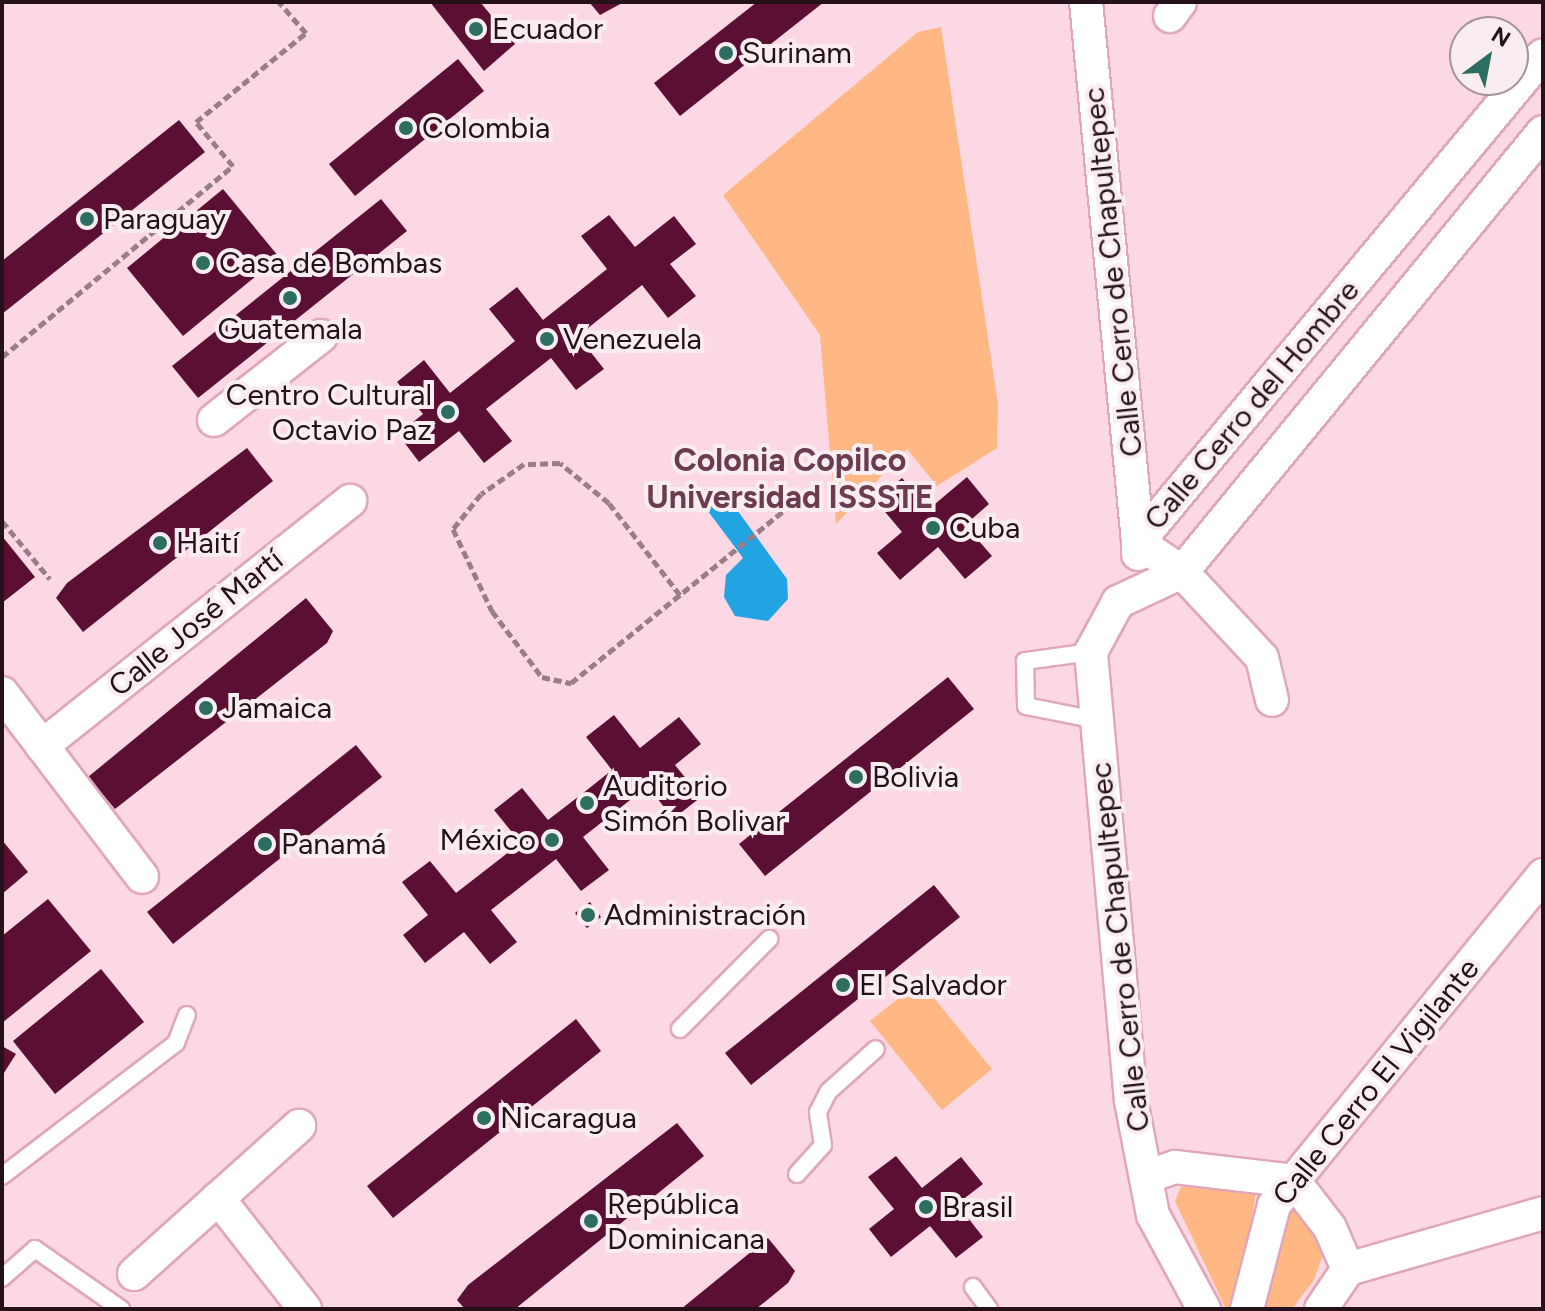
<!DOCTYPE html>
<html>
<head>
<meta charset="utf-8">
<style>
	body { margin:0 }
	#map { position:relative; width:1545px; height:1311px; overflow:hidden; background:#fcd8e4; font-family:Figtree,sans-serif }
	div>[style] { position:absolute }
	.green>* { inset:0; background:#ffb784 }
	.water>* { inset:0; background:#23a4e2 }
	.building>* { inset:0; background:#5a0f33 }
	.path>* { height:5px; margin-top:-2.5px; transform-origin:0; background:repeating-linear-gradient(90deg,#997d87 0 8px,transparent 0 12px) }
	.roads { filter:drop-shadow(2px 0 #e0a6ba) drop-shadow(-2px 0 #e0a6ba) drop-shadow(0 2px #e0a6ba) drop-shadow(0 -2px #e0a6ba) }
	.service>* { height:16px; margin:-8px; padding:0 8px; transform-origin:8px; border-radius:8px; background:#fff }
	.minor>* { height:32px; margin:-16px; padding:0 16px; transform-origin:16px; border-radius:16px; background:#fff }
	.dots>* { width:22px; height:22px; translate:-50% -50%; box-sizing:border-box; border:4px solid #f9edf1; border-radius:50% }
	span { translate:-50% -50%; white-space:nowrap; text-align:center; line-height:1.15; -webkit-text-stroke:8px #f9edf1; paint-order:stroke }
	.poi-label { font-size:30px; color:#251119 }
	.left { translate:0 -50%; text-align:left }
	.right { translate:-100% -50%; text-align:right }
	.street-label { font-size:30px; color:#251119 }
	.neighbourhood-label { font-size:32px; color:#6c3c4e; font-weight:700 }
	.frame { position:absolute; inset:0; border:4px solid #251119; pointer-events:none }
	.north { position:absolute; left:1449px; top:16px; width:80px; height:80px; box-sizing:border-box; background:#f9edf1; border:2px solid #a4959b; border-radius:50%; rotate:32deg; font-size:22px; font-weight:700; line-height:32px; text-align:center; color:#251119 }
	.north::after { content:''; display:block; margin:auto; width:28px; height:36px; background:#2c6f60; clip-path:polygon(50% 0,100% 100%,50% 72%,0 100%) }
</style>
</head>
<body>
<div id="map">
	<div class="green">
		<i style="clip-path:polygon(941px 27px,998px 404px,997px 448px,937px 486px,907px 449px,836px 524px,820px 335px,723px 195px,918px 32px)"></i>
		<i style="clip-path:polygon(920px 981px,992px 1069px,942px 1110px,870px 1021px)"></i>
		<i style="clip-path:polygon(1202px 1177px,1256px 1192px,1237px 1309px,1226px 1309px,1175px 1201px,1181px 1187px)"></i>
		<i style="clip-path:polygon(1299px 1208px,1315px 1225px,1324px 1252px,1314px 1280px,1292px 1309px,1260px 1309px,1283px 1214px)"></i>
	</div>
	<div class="water">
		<i style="clip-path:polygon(722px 489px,787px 579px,788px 599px,768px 621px,735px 616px,724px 597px,726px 575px,743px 558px,702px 503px)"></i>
	</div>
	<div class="building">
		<i style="clip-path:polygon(430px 2px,480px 2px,515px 44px,484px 71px)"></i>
		<i style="clip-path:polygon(589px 2px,624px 2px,600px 15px)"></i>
		<i style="clip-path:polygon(757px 2px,824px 2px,680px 116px,654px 83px)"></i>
		<i style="clip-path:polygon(458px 59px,484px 91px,355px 196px,329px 164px)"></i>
		<i style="clip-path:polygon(179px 120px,205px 152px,2px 314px,2px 261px)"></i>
		<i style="clip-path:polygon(223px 189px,279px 257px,183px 336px,127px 268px)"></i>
		<i style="clip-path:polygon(381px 199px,407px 231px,198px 398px,172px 366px)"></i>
		<i style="clip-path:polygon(609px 215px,635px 247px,674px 216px,696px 244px,670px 264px,696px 296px,668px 318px,642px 285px,578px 336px,604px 369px,576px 390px,551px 358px,486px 409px,512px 441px,484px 463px,459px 431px,419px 462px,398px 434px,423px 414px,397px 382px,424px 360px,450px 393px,515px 341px,489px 309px,517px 287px,543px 320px,582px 289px,607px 269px,581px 236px)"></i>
		<i style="clip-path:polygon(247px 448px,273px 481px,83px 632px,56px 598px,67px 583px)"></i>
		<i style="clip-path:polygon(967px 477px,989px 504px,965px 525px,992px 556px,965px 579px,938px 547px,900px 580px,877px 553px,902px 532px,875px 500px,902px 478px,929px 509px)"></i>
		<i style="clip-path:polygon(2px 536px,35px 577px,2px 603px)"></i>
		<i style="clip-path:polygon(306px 598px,333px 631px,327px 643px,115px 809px,88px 777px)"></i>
		<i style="clip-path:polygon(948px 677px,974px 709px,765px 876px,739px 844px)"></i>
		<i style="clip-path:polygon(614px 715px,640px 748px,679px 717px,701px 744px,675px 765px,701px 797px,673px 819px,648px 786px,583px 837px,609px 870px,581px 891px,556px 859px,491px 910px,517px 942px,490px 964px,464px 932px,425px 963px,403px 935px,428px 915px,402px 882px,430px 861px,456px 893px,505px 855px,520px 842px,494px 810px,522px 788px,548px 820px,587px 790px,612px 770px,586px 737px)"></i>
		<i style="clip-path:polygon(356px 745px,382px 777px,173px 944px,147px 912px)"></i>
		<i style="clip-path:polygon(2px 840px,28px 872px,2px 894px)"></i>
		<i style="clip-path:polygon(934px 885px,960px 917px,751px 1085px,725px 1053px)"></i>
		<i style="clip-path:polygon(48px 899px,91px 951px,2px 1023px,2px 936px)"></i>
		<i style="clip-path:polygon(590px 902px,601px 917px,587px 928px,575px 913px)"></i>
		<i style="clip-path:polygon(101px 969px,144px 1022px,55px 1094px,13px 1041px)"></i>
		<i style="clip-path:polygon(576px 1019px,601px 1051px,393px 1218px,367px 1186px)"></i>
		<i style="clip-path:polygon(2px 1046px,16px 1054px,2px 1076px)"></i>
		<i style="clip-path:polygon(677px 1123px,704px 1156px,515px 1309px,465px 1309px,457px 1300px,468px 1285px)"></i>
		<i style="clip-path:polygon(896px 1156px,922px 1188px,961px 1157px,983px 1184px,957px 1204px,983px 1237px,956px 1258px,930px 1226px,891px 1257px,869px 1229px,894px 1209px,868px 1177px)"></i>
		<i style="clip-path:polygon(768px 1238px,795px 1271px,788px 1283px,756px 1309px,681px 1309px)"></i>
	</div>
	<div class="path">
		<i style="left:2px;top:357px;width:300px;rotate:-39.6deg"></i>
		<i style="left:233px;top:166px;width:57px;rotate:-130.1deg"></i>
		<i style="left:196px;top:122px;width:141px;rotate:-39deg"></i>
		<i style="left:306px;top:33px;width:41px;rotate:-131.1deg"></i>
		<i style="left:2px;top:521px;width:75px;rotate:50.4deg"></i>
		<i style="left:680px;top:595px;width:116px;rotate:-127.7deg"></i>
		<i style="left:609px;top:503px;width:63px;rotate:-140.8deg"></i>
		<i style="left:560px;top:463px;width:36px;rotate:178deg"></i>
		<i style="left:524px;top:464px;width:52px;rotate:145.1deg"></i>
		<i style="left:481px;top:494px;width:45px;rotate:128.7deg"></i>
		<i style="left:453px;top:529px;width:91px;rotate:64.6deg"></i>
		<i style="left:492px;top:611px;width:83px;rotate:52.9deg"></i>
		<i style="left:542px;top:677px;width:30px;rotate:12deg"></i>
		<i style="left:571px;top:683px;width:319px;rotate:-39deg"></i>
	</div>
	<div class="roads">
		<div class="service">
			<i style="left:1091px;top:652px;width:67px;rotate:172.2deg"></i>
			<i style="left:1025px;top:661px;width:45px;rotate:88.7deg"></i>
			<i style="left:1026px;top:706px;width:72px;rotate:11.2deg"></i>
			<i style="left:680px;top:1029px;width:127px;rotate:-45.3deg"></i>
			<i style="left:797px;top:1174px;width:39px;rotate:-48deg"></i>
			<i style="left:823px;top:1145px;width:33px;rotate:-99deg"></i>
			<i style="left:818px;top:1112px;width:22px;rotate:-63deg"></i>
			<i style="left:828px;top:1092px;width:64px;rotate:-41.9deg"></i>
			<i style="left:2px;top:1176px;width:219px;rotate:-37.4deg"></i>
			<i style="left:176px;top:1043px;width:30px;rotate:-69deg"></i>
			<i style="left:2px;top:1278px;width:44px;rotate:-41.3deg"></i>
			<i style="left:35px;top:1249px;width:105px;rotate:34.9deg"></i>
			<i style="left:973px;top:1287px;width:27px;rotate:54deg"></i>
		</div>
		<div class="minor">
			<i style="left:1086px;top:2px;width:542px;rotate:84.5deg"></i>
			<i style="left:1138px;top:542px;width:53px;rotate:34.3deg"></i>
			<i style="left:1182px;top:572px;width:117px;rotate:47.1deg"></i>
			<i style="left:1262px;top:658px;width:43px;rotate:76.6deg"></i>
			<i style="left:1170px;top:16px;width:17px;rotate:-54deg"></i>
			<i style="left:214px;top:420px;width:136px;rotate:-38.1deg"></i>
			<i style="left:1138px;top:554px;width:12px;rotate:-90deg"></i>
			<i style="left:1138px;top:542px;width:633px;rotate:-50.25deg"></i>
			<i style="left:2px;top:693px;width:231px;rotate:52.7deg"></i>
			<i style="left:42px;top:746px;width:394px;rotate:-38.5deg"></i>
			<i style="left:1146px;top:1177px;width:31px;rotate:-19deg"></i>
			<i style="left:1175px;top:1167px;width:120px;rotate:6.7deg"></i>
			<i style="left:1294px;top:1181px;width:59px;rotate:52.5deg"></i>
			<i style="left:1330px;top:1228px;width:45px;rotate:66.3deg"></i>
			<i style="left:1348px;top:1269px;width:48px;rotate:124deg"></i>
			<i style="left:218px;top:1198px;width:141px;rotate:51.9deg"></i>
			<i style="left:1348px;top:1269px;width:203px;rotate:-16deg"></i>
			<i style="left:134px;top:1274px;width:222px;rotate:-41.9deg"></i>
			<i style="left:1204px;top:1309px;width:107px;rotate:-118.5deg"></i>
			<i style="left:1153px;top:1215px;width:116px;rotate:-100.9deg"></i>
			<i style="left:1131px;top:1101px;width:451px;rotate:-95.1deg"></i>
			<i style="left:1091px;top:652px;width:57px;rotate:-61.6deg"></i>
			<i style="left:1118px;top:602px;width:71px;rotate:-25.1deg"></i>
			<i style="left:1182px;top:572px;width:569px;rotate:-50.63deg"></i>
			<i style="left:1247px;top:1309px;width:107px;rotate:-75.4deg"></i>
			<i style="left:1274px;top:1205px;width:426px;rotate:-50.8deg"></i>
		</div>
	</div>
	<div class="dots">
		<i style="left:476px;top:29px;background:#2c6f60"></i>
		<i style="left:726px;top:53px;background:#2c6f60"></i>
		<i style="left:406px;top:128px;background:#2c6f60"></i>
		<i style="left:87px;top:219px;background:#2c6f60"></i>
		<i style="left:203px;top:263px;background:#2c6f60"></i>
		<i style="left:290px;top:298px;background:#2c6f60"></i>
		<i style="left:547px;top:339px;background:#2c6f60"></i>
		<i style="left:448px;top:412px;background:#2c6f60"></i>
		<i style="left:933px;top:528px;background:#2c6f60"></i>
		<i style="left:160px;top:543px;background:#2c6f60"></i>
		<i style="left:206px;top:708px;background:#2c6f60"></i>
		<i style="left:856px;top:777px;background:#2c6f60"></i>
		<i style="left:587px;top:803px;background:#2c6f60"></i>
		<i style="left:552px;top:840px;background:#2c6f60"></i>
		<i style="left:265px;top:844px;background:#2c6f60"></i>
		<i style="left:588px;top:915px;background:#2c6f60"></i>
		<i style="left:843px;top:985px;background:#2c6f60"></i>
		<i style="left:484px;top:1118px;background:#2c6f60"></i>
		<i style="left:926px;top:1207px;background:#2c6f60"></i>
		<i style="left:591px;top:1221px;background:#2c6f60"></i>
	</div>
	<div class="poi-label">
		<span class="left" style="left:492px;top:29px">Ecuador</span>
		<span class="left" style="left:742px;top:53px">Surinam</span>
		<span class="left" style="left:422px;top:128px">Colombia</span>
		<span class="left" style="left:103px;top:219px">Paraguay</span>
		<span class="left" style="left:219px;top:263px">Casa de Bombas</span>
		<span style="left:290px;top:329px">Guatemala</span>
		<span class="left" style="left:563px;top:339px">Venezuela</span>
		<span class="right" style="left:432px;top:412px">Centro Cultural<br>Octavio Paz</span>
		<span class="left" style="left:949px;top:528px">Cuba</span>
		<span class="left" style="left:176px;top:543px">Haití</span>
		<span class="left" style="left:222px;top:708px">Jamaica</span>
		<span class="left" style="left:872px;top:777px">Bolivia</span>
		<span class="left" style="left:603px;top:803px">Auditorio<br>Simón Bolivar</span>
		<span class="right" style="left:536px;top:840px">México</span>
		<span class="left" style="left:281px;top:844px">Panamá</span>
		<span class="left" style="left:604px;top:915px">Administración</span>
		<span class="left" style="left:859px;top:985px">El Salvador</span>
		<span class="left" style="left:500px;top:1118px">Nicaragua</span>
		<span class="left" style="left:607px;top:1221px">República<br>Dominicana</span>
		<span class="left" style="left:942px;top:1207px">Brasil</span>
	</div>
	<div class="street-label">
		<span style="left:1113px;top:272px;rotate:-96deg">Calle Cerro de Chapultepec</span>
		<span style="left:1252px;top:405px;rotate:-50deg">Calle Cerro del Hombre</span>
		<span style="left:196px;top:623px;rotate:-39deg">Calle José Martí</span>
		<span style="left:1120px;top:947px;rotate:-96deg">Calle Cerro de Chapultepec</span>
		<span style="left:1376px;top:1082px;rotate:-51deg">Calle Cerro El Vigilante</span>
	</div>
	<div class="neighbourhood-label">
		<span style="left:790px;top:479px">Colonia Copilco<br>Universidad ISSSTE</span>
	</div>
	<div class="frame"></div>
	<div class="north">N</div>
</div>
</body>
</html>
